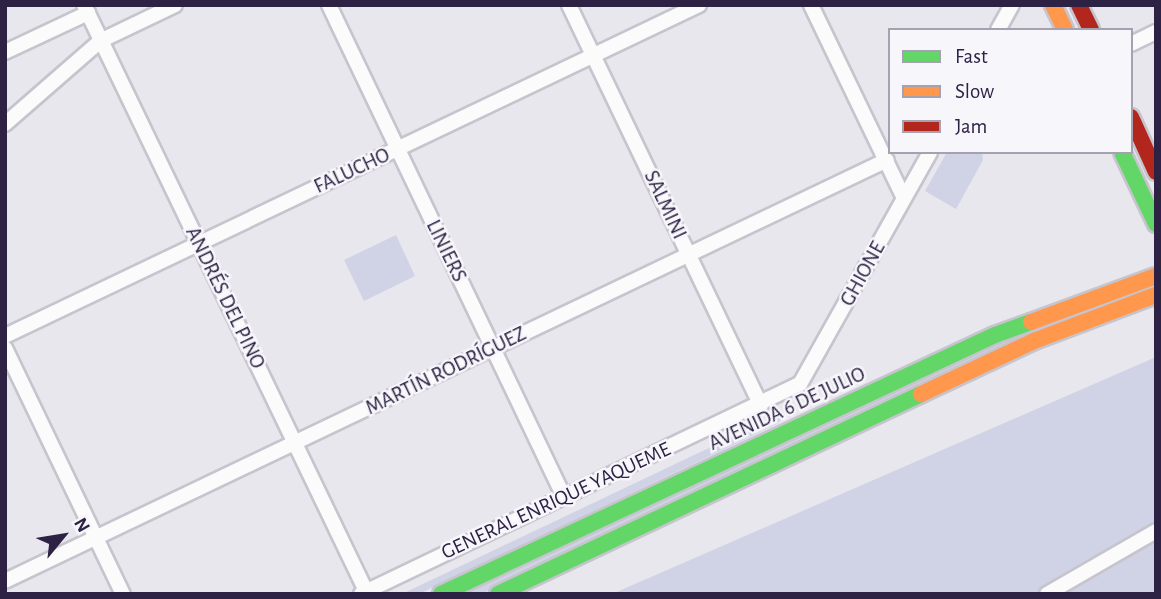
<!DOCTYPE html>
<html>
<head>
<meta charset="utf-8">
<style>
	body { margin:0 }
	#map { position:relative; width:1161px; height:599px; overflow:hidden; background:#e8e7ed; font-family:"Alegreya Sans",sans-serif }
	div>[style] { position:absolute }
	.green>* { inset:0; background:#d0d2e6 }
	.roads { filter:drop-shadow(2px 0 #c6c4cd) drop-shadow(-2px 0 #c6c4cd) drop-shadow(0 2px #c6c4cd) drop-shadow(0 -2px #c6c4cd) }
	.street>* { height:14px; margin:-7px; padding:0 7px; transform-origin:7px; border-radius:7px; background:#fcfbfc }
	.fast>* { height:16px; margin:-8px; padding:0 8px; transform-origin:8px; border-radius:8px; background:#63d668 }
	.slow>* { height:16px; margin:-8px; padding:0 8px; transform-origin:8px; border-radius:8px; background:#ff974d }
	.jam>* { height:16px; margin:-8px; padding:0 8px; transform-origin:8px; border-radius:8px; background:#b3261e }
	span { translate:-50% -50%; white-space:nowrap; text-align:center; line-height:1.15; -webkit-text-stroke:5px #f7f6fb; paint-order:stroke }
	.street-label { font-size:21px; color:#2d2243 }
	.frame { position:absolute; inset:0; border:7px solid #2d2243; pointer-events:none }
	.legend { position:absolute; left:888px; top:28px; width:245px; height:126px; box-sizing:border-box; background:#f7f6fb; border:2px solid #a6a1b1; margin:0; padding:9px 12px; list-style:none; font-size:21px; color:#2d2243 }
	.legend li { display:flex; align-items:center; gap:14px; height:35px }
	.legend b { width:35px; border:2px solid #a6a1b1 }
	.north { position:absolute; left:28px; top:501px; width:70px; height:70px; -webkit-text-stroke:5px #f7f6fb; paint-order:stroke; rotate:60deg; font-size:19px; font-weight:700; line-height:28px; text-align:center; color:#2d2243 }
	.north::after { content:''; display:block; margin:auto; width:24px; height:32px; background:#2d2243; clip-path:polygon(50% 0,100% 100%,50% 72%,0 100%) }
</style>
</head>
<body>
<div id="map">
	<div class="green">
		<i style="clip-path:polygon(947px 152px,982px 152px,983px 160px,956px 209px,925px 191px)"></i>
		<i style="clip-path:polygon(396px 235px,415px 276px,364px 301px,344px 260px)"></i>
		<i style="clip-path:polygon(1156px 284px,831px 427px,482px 594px,465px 594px,1068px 312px)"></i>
		<i style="clip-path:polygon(1156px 357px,1156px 594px,612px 594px)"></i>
		<i style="clip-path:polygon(774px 417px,784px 417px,777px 424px,419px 594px,402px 594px)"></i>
	</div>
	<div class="roads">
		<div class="street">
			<i style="left:84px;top:5px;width:650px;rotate:64.3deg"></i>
			<i style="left:329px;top:5px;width:545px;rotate:64.47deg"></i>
			<i style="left:569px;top:5px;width:444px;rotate:64.4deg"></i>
			<i style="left:811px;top:5px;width:214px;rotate:64.3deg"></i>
			<i style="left:998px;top:30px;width:29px;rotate:-61deg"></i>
			<i style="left:1131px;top:44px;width:28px;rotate:-26deg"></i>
			<i style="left:5px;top:52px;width:92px;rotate:-25.2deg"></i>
			<i style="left:5px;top:124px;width:126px;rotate:-41.1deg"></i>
			<i style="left:100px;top:41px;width:83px;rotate:-25.6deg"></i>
			<i style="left:5px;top:336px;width:769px;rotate:-25.5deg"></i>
			<i style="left:5px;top:348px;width:273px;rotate:64.4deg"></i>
			<i style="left:5px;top:581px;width:977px;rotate:-25.52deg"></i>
			<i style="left:361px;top:594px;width:487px;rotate:-25.6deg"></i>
			<i style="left:800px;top:384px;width:266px;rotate:-60.7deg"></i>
			<i style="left:1047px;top:594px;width:126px;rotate:-30deg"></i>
		</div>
		<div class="fast">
			<i style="left:1122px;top:152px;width:80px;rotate:64.7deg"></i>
			<i style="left:441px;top:594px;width:612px;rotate:-25.06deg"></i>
			<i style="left:995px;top:335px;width:38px;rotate:-20deg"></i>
			<i style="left:498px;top:594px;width:468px;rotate:-25.3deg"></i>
		</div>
		<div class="slow">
			<i style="left:1053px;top:5px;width:28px;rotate:64deg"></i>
			<i style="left:1031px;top:322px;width:133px;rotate:-20.2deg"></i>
			<i style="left:921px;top:394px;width:125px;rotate:-25.1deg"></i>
			<i style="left:1034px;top:341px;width:130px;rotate:-20.7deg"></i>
		</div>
		<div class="jam">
			<i style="left:1079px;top:5px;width:28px;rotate:64deg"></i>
			<i style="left:1131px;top:117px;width:60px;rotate:65.6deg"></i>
		</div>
	</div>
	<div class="street-label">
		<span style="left:352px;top:171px;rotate:-25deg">FALUCHO</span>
		<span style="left:665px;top:205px;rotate:65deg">SALMINI</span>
		<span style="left:446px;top:251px;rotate:64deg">LINIERS</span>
		<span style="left:863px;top:274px;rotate:-61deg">GHIONE</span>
		<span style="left:225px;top:298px;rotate:64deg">ANDRÉS DEL PINO</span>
		<span style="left:446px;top:371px;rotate:-26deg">MARTÍN RODRÍGUEZ</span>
		<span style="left:787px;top:409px;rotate:-25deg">AVENIDA 6 DE JULIO</span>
		<span style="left:556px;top:501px;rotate:-25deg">GENERAL ENRIQUE YAQUEME</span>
	</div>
	<div class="frame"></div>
	<ul class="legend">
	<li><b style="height:9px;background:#63d668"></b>Fast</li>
	<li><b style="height:9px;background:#ff974d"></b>Slow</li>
	<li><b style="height:9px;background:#b3261e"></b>Jam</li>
	</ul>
	<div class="north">N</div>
</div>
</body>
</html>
